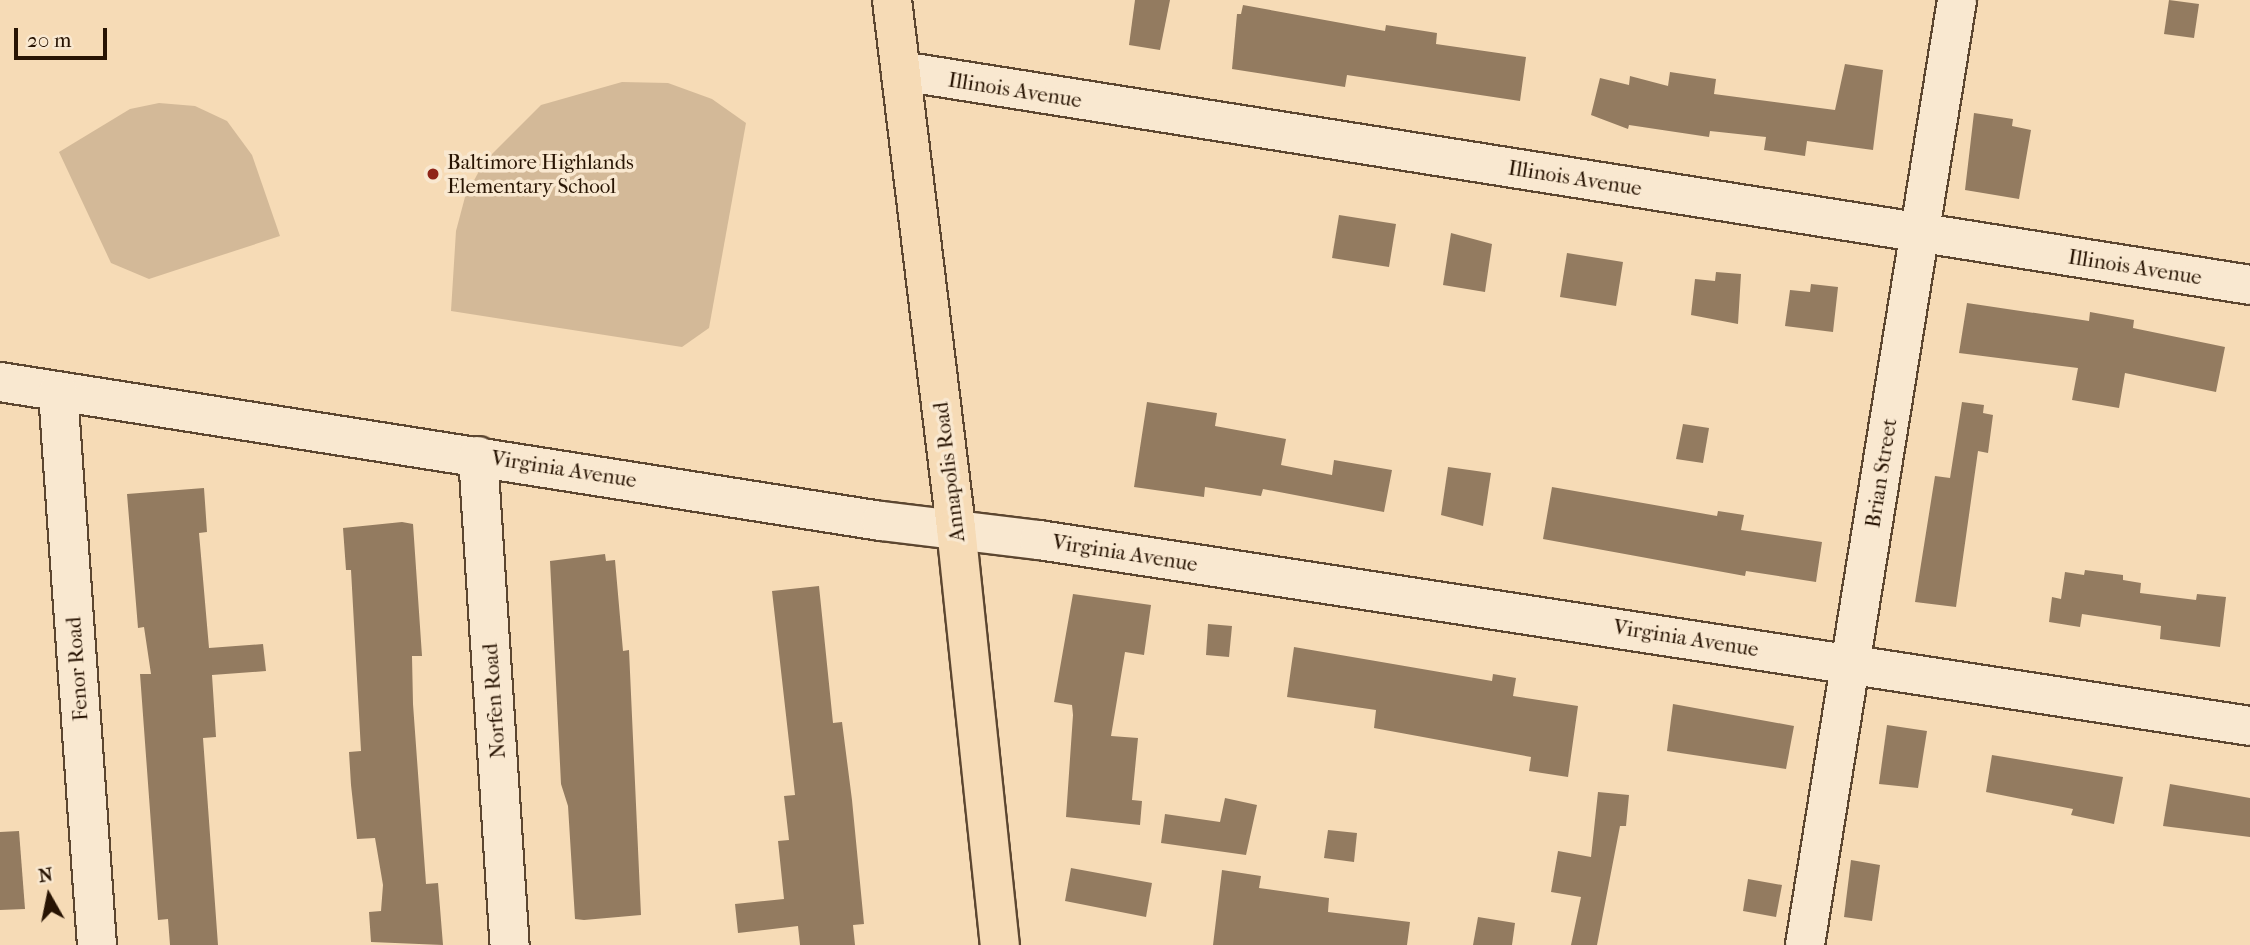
<!DOCTYPE html>
<html>
<head>
<meta charset="utf-8">
<style>
	body { margin:0 }
	#map { position:relative; width:2250px; height:945px; overflow:hidden; background:#f6dbb6; font-family:"IM FELL French Canon",serif }
	div>[style] { position:absolute }
	.green>* { inset:0; background:#d3b998 }
	.building>* { inset:0; background:#937b60 }
	.roads { filter:drop-shadow(2px 0 #5c4630) drop-shadow(-2px 0 #5c4630) drop-shadow(0 2px #5c4630) drop-shadow(0 -2px #5c4630) }
	.minor>* { height:38px; margin:-19px; padding:0 19px; transform-origin:19px; border-radius:19px; background:#f9e8d0 }
	.major>* { height:38px; margin:-19px; padding:0 19px; transform-origin:19px; border-radius:19px; background:#f6dbb6 }
	.dots>* { width:19px; height:19px; translate:-50% -50%; box-sizing:border-box; border:4px solid #f9e8d0; border-radius:50% }
	span { translate:-50% -50%; white-space:nowrap; text-align:center; line-height:1.15; -webkit-text-stroke:7px #f9e8d0; paint-order:stroke }
	.street-label { font-size:21px; color:#281403 }
	.poi-label { font-size:21px; color:#281403 }
	.left { translate:0 -50%; text-align:left }
	.north { position:absolute; left:14px; top:861px; width:70px; height:70px; -webkit-text-stroke:5px #f9e8d0; paint-order:stroke; rotate:351deg; font-size:19px; font-weight:700; line-height:28px; text-align:center; color:#281403 }
	.north::after { content:''; display:block; margin:auto; width:24px; height:32px; background:#281403; clip-path:polygon(50% 0,100% 100%,50% 72%,0 100%) }
	.scale { position:absolute; left:14px; top:28px; width:93px; height:32px; box-sizing:border-box; border:4px solid #281403; border-top:0; padding-left:9px; font-size:21px; line-height:24px; white-space:nowrap; color:#281403; -webkit-text-stroke:5px #f9e8d0; paint-order:stroke }
</style>
</head>
<body>
<div id="map">
	<div class="green">
		<i style="clip-path:polygon(622px 82px,668px 83px,712px 99px,746px 123px,709px 328px,682px 347px,451px 311px,456px 231px,465px 197px,484px 162px,541px 105px)"></i>
		<i style="clip-path:polygon(159px 103px,195px 106px,227px 121px,252px 155px,280px 236px,149px 279px,111px 263px,59px 152px,130px 109px)"></i>
	</div>
	<div class="building">
		<i style="clip-path:polygon(1135px 0,1170px 0,1160px 50px,1129px 45px)"></i>
		<i style="clip-path:polygon(2169px 0,2199px 4px,2194px 38px,2164px 34px)"></i>
		<i style="clip-path:polygon(1243px 5px,1385px 31px,1386px 25px,1437px 33px,1436px 44px,1526px 57px,1520px 101px,1347px 75px,1345px 87px,1232px 69px,1237px 14px,1241px 14px)"></i>
		<i style="clip-path:polygon(1845px 64px,1883px 70px,1873px 150px,1807px 141px,1805px 156px,1764px 150px,1766px 137px,1710px 131px,1709px 137px,1629px 125px,1628px 129px,1591px 115px,1600px 78px,1629px 85px,1630px 76px,1668px 86px,1670px 72px,1716px 79px,1714px 94px,1835px 110px)"></i>
		<i style="clip-path:polygon(1974px 113px,2013px 119px,2012px 126px,2031px 130px,2019px 199px,1965px 190px)"></i>
		<i style="clip-path:polygon(1339px 215px,1396px 224px,1389px 267px,1332px 258px)"></i>
		<i style="clip-path:polygon(1451px 233px,1492px 244px,1485px 292px,1443px 285px)"></i>
		<i style="clip-path:polygon(1567px 253px,1623px 262px,1616px 306px,1560px 297px)"></i>
		<i style="clip-path:polygon(1716px 272px,1741px 274px,1738px 324px,1691px 315px,1695px 279px,1715px 281px)"></i>
		<i style="clip-path:polygon(1811px 284px,1838px 287px,1833px 332px,1785px 326px,1790px 290px,1810px 292px)"></i>
		<i style="clip-path:polygon(1967px 303px,2089px 321px,2090px 312px,2134px 320px,2133px 328px,2225px 347px,2216px 392px,2125px 373px,2119px 408px,2072px 400px,2078px 368px,1959px 353px)"></i>
		<i style="clip-path:polygon(1147px 402px,1217px 413px,1215px 426px,1286px 439px,1281px 465px,1332px 475px,1334px 460px,1392px 470px,1384px 512px,1263px 489px,1261px 496px,1205px 487px,1204px 497px,1134px 487px)"></i>
		<i style="clip-path:polygon(1962px 402px,1984px 405px,1983px 413px,1993px 415px,1988px 453px,1978px 451px,1956px 607px,1915px 602px,1935px 476px,1950px 478px)"></i>
		<i style="clip-path:polygon(1683px 424px,1709px 428px,1703px 463px,1676px 459px)"></i>
		<i style="clip-path:polygon(1448px 467px,1491px 473px,1483px 526px,1441px 515px)"></i>
		<i style="clip-path:polygon(1552px 487px,1717px 516px,1718px 511px,1744px 515px,1741px 530px,1822px 542px,1816px 582px,1746px 571px,1745px 576px,1543px 539px)"></i>
		<i style="clip-path:polygon(204px 488px,207px 532px,199px 533px,209px 648px,263px 644px,266px 671px,212px 675px,216px 737px,203px 738px,218px 945px,170px 945px,168px 919px,158px 920px,140px 674px,151px 674px,144px 627px,138px 628px,127px 494px)"></i>
		<i style="clip-path:polygon(402px 522px,413px 524px,422px 656px,412px 656px,413px 704px,426px 884px,438px 883px,443px 945px,371px 942px,369px 912px,381px 911px,383px 885px,375px 838px,357px 839px,351px 785px,349px 752px,361px 751px,351px 570px,346px 570px,343px 528px)"></i>
		<i style="clip-path:polygon(605px 554px,606px 561px,615px 560px,623px 651px,629px 650px,641px 915px,584px 920px,575px 919px,568px 806px,561px 784px,550px 561px)"></i>
		<i style="clip-path:polygon(2085px 570px,2123px 575px,2123px 580px,2141px 583px,2140px 593px,2196px 600px,2197px 594px,2226px 597px,2220px 647px,2160px 639px,2161px 626px,2082px 614px,2080px 627px,2049px 622px,2052px 597px,2061px 599px,2065px 572px,2084px 575px)"></i>
		<i style="clip-path:polygon(819px 586px,833px 723px,842px 722px,852px 800px,864px 924px,853px 925px,855px 945px,800px 945px,798px 926px,738px 933px,735px 904px,784px 899px,778px 841px,789px 840px,784px 796px,795px 795px,772px 591px)"></i>
		<i style="clip-path:polygon(1073px 594px,1151px 605px,1144px 655px,1125px 652px,1111px 736px,1138px 738px,1132px 800px,1142px 801px,1140px 825px,1066px 817px,1073px 715px,1072px 705px,1054px 702px)"></i>
		<i style="clip-path:polygon(1208px 624px,1232px 626px,1229px 657px,1206px 655px)"></i>
		<i style="clip-path:polygon(1294px 647px,1492px 681px,1493px 674px,1516px 678px,1513px 696px,1578px 706px,1568px 777px,1529px 771px,1531px 757px,1374px 728px,1376px 710px,1287px 697px)"></i>
		<i style="clip-path:polygon(1673px 704px,1794px 726px,1786px 769px,1667px 751px)"></i>
		<i style="clip-path:polygon(1887px 725px,1927px 731px,1918px 788px,1879px 784px)"></i>
		<i style="clip-path:polygon(1992px 755px,2123px 777px,2114px 824px,2071px 815px,2073px 809px,1986px 792px)"></i>
		<i style="clip-path:polygon(2170px 784px,2250px 798px,2250px 837px,2163px 826px)"></i>
		<i style="clip-path:polygon(1598px 792px,1629px 795px,1626px 826px,1620px 826px,1597px 945px,1571px 945px,1581px 897px,1551px 892px,1558px 851px,1591px 857px)"></i>
		<i style="clip-path:polygon(1225px 798px,1257px 805px,1246px 855px,1161px 843px,1165px 814px,1220px 822px)"></i>
		<i style="clip-path:polygon(1328px 830px,1357px 833px,1354px 862px,1324px 858px)"></i>
		<i style="clip-path:polygon(19px 831px,25px 909px,0 910px,0 832px)"></i>
		<i style="clip-path:polygon(1851px 860px,1880px 865px,1872px 921px,1844px 917px)"></i>
		<i style="clip-path:polygon(1071px 868px,1152px 883px,1146px 917px,1065px 901px)"></i>
		<i style="clip-path:polygon(1222px 870px,1261px 876px,1259px 888px,1329px 898px,1328px 912px,1410px 922px,1407px 945px,1213px 945px)"></i>
		<i style="clip-path:polygon(1748px 879px,1782px 885px,1776px 917px,1743px 911px)"></i>
		<i style="clip-path:polygon(1478px 917px,1515px 923px,1512px 945px,1473px 945px)"></i>
	</div>
	<div class="roads">
		<div class="minor">
			<i style="left:901px;top:71px;width:1366px;rotate:9.01deg"></i>
			<i style="left:0;top:382px;width:892px;rotate:8.97deg"></i>
			<i style="left:881px;top:521px;width:159px;rotate:6.9deg"></i>
			<i style="left:1039px;top:540px;width:1225px;rotate:8.73deg"></i>
			<i style="left:58px;top:392px;width:554px;rotate:85.97deg"></i>
			<i style="left:478px;top:456px;width:490px;rotate:86.3deg"></i>
			<i style="left:1805px;top:945px;width:957px;rotate:-80.86deg"></i>
		</div>
		<div class="major">
			<i style="left:892px;top:0;width:532px;rotate:83.09deg"></i>
			<i style="left:956px;top:528px;width:419px;rotate:84deg"></i>
		</div>
	</div>
	<div class="dots">
		<i style="left:433px;top:174px;background:#8f2418"></i>
	</div>
	<div class="street-label">
		<span style="left:1015px;top:90px;rotate:9deg">Illinois Avenue</span>
		<span style="left:1575px;top:178px;rotate:9deg">Illinois Avenue</span>
		<span style="left:2135px;top:267px;rotate:9deg">Illinois Avenue</span>
		<span style="left:564px;top:469px;rotate:9deg">Virginia Avenue</span>
		<span style="left:949px;top:472px;rotate:-97deg">Annapolis Road</span>
		<span style="left:1881px;top:473px;rotate:-81deg">Brian Street</span>
		<span style="left:1125px;top:553px;rotate:9deg">Virginia Avenue</span>
		<span style="left:1686px;top:638px;rotate:9deg">Virginia Avenue</span>
		<span style="left:77px;top:669px;rotate:-94deg">Fenor Road</span>
		<span style="left:494px;top:701px;rotate:-94deg">Norfen Road</span>
	</div>
	<div class="poi-label">
		<span class="left" style="left:447px;top:174px">Baltimore Highlands<br>Elementary School</span>
	</div>
	<div class="north">N</div>
	<div class="scale">20 m</div>
</div>
</body>
</html>
